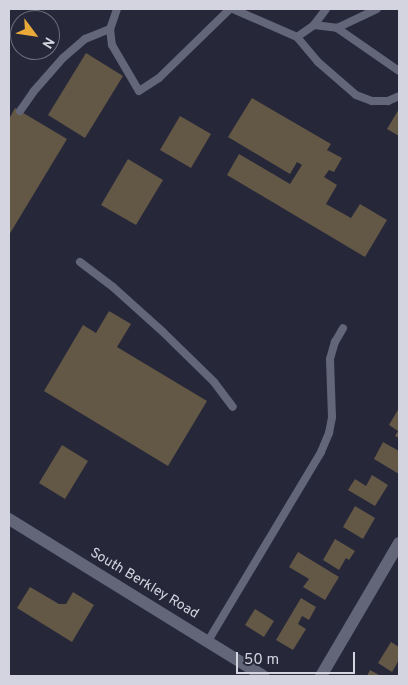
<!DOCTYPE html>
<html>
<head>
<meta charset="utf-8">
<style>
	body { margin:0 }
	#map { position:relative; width:408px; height:685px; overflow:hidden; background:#262739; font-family:Overpass,sans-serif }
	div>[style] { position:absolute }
	.building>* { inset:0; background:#635745 }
	.service>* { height:8px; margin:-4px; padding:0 4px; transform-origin:4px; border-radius:4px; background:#636579 }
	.minor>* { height:12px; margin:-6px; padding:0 6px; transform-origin:6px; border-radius:6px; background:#636579 }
	.tertiary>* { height:12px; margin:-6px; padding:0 6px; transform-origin:6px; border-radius:6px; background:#636579 }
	span { translate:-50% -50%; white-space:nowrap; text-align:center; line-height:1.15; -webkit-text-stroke:4px #262739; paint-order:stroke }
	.street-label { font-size:14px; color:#d3d4df }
	.frame { position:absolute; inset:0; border:10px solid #d3d4df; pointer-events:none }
	.north { position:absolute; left:10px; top:10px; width:50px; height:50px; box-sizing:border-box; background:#262739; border:1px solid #6b6c7b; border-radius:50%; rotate:121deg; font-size:14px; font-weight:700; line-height:20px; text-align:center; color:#d3d4df }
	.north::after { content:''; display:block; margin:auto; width:18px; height:22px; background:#eaaa39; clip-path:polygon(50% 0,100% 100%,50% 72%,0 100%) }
	.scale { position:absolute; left:236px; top:652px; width:119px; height:22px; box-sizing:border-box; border:2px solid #d3d4df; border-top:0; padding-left:6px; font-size:15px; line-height:18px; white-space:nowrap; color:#d3d4df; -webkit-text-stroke:4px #262739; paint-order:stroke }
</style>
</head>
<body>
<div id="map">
	<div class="building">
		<i style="clip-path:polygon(86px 53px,123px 76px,85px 138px,48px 115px)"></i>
		<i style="clip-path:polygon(252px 98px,331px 144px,327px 150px,342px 158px,334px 172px,329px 170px,324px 177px,337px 185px,326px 204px,351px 218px,360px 204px,387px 220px,365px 257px,227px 175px,239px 154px,290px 184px,302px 165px,297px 162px,290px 174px,228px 137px)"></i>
		<i style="clip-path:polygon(15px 108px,67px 139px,9px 235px,9px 119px)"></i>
		<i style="clip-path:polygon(399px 109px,399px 136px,387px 129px)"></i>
		<i style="clip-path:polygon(180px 116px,211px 134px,191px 168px,160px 150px)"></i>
		<i style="clip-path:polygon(128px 159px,163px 180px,136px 225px,101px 205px)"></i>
		<i style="clip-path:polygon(109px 311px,131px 324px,117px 347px,207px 401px,168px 466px,44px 391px,83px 325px,96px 333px)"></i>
		<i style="clip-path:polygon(399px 408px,399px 438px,395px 436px,398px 431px,389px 425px)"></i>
		<i style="clip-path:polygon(383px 442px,399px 451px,399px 474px,374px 459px)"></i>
		<i style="clip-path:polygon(62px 445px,88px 461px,65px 499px,39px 483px)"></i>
		<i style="clip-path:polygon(372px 475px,388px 485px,375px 506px,348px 490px,355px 479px,366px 486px)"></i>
		<i style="clip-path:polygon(355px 506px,375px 518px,363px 539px,343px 527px)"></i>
		<i style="clip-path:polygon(335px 539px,355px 551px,349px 560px,346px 558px,339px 570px,323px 560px)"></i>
		<i style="clip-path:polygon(298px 552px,339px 577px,325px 600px,303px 587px,309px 579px,289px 567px)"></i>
		<i style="clip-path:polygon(30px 587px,59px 604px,66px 604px,73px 592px,94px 605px,72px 642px,17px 608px)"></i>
		<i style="clip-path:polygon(301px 598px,316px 607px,309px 620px,302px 616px,298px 624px,306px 629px,293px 650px,276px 640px)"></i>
		<i style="clip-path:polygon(255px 609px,274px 621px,264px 637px,245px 625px)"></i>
		<i style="clip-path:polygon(391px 642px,399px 647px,399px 660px,392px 672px,378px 663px)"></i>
		<i style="clip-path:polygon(370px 670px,381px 676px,367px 676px)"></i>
	</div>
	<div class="service">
		<i style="left:117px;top:9px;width:21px;rotate:109deg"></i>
		<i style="left:110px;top:29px;width:16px;rotate:83deg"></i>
		<i style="left:112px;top:45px;width:53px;rotate:59.6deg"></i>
		<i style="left:139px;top:91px;width:24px;rotate:-33deg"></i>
		<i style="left:159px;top:78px;width:99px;rotate:-44.2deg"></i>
		<i style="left:233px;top:9px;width:70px;rotate:23.6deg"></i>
		<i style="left:297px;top:37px;width:33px;rotate:50deg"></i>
		<i style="left:318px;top:62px;width:50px;rotate:41deg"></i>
		<i style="left:356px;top:95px;width:17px;rotate:21deg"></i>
		<i style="left:372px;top:101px;width:16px"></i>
		<i style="left:388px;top:101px;width:12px;rotate:-24deg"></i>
		<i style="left:314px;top:25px;width:23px;rotate:7deg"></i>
		<i style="left:337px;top:28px;width:44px;rotate:-25.4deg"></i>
		<i style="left:337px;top:28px;width:75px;rotate:34.7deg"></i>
		<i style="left:297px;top:37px;width:21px;rotate:-35deg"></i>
		<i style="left:314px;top:25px;width:20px;rotate:-53deg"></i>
		<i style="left:20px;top:111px;width:24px;rotate:-55deg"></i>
		<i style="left:34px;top:91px;width:44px;rotate:-48.7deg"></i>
		<i style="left:63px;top:58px;width:29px;rotate:-41deg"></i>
		<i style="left:85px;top:39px;width:27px;rotate:-22deg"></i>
		<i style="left:80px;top:262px;width:41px;rotate:37.1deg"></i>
		<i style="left:113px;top:287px;width:67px;rotate:42deg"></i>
		<i style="left:163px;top:332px;width:71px;rotate:44.4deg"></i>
		<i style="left:214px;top:382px;width:31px;rotate:53deg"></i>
		<i style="left:208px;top:641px;width:220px;rotate:-59.1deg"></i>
		<i style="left:321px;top:452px;width:21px;rotate:-67deg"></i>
		<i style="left:329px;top:433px;width:16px;rotate:-79deg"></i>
		<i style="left:332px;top:417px;width:58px;rotate:-92deg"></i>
		<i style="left:330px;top:359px;width:18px;rotate:-74deg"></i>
		<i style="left:335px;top:342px;width:16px;rotate:-60deg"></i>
	</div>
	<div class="minor">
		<i style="left:321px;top:676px;width:154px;rotate:-59.6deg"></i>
	</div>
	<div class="tertiary">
		<i style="left:9px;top:519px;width:299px;rotate:31.7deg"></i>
	</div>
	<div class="street-label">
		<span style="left:144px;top:584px;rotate:31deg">South Berkley Road</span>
	</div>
	<div class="frame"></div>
	<div class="north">N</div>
	<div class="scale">50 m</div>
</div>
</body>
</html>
